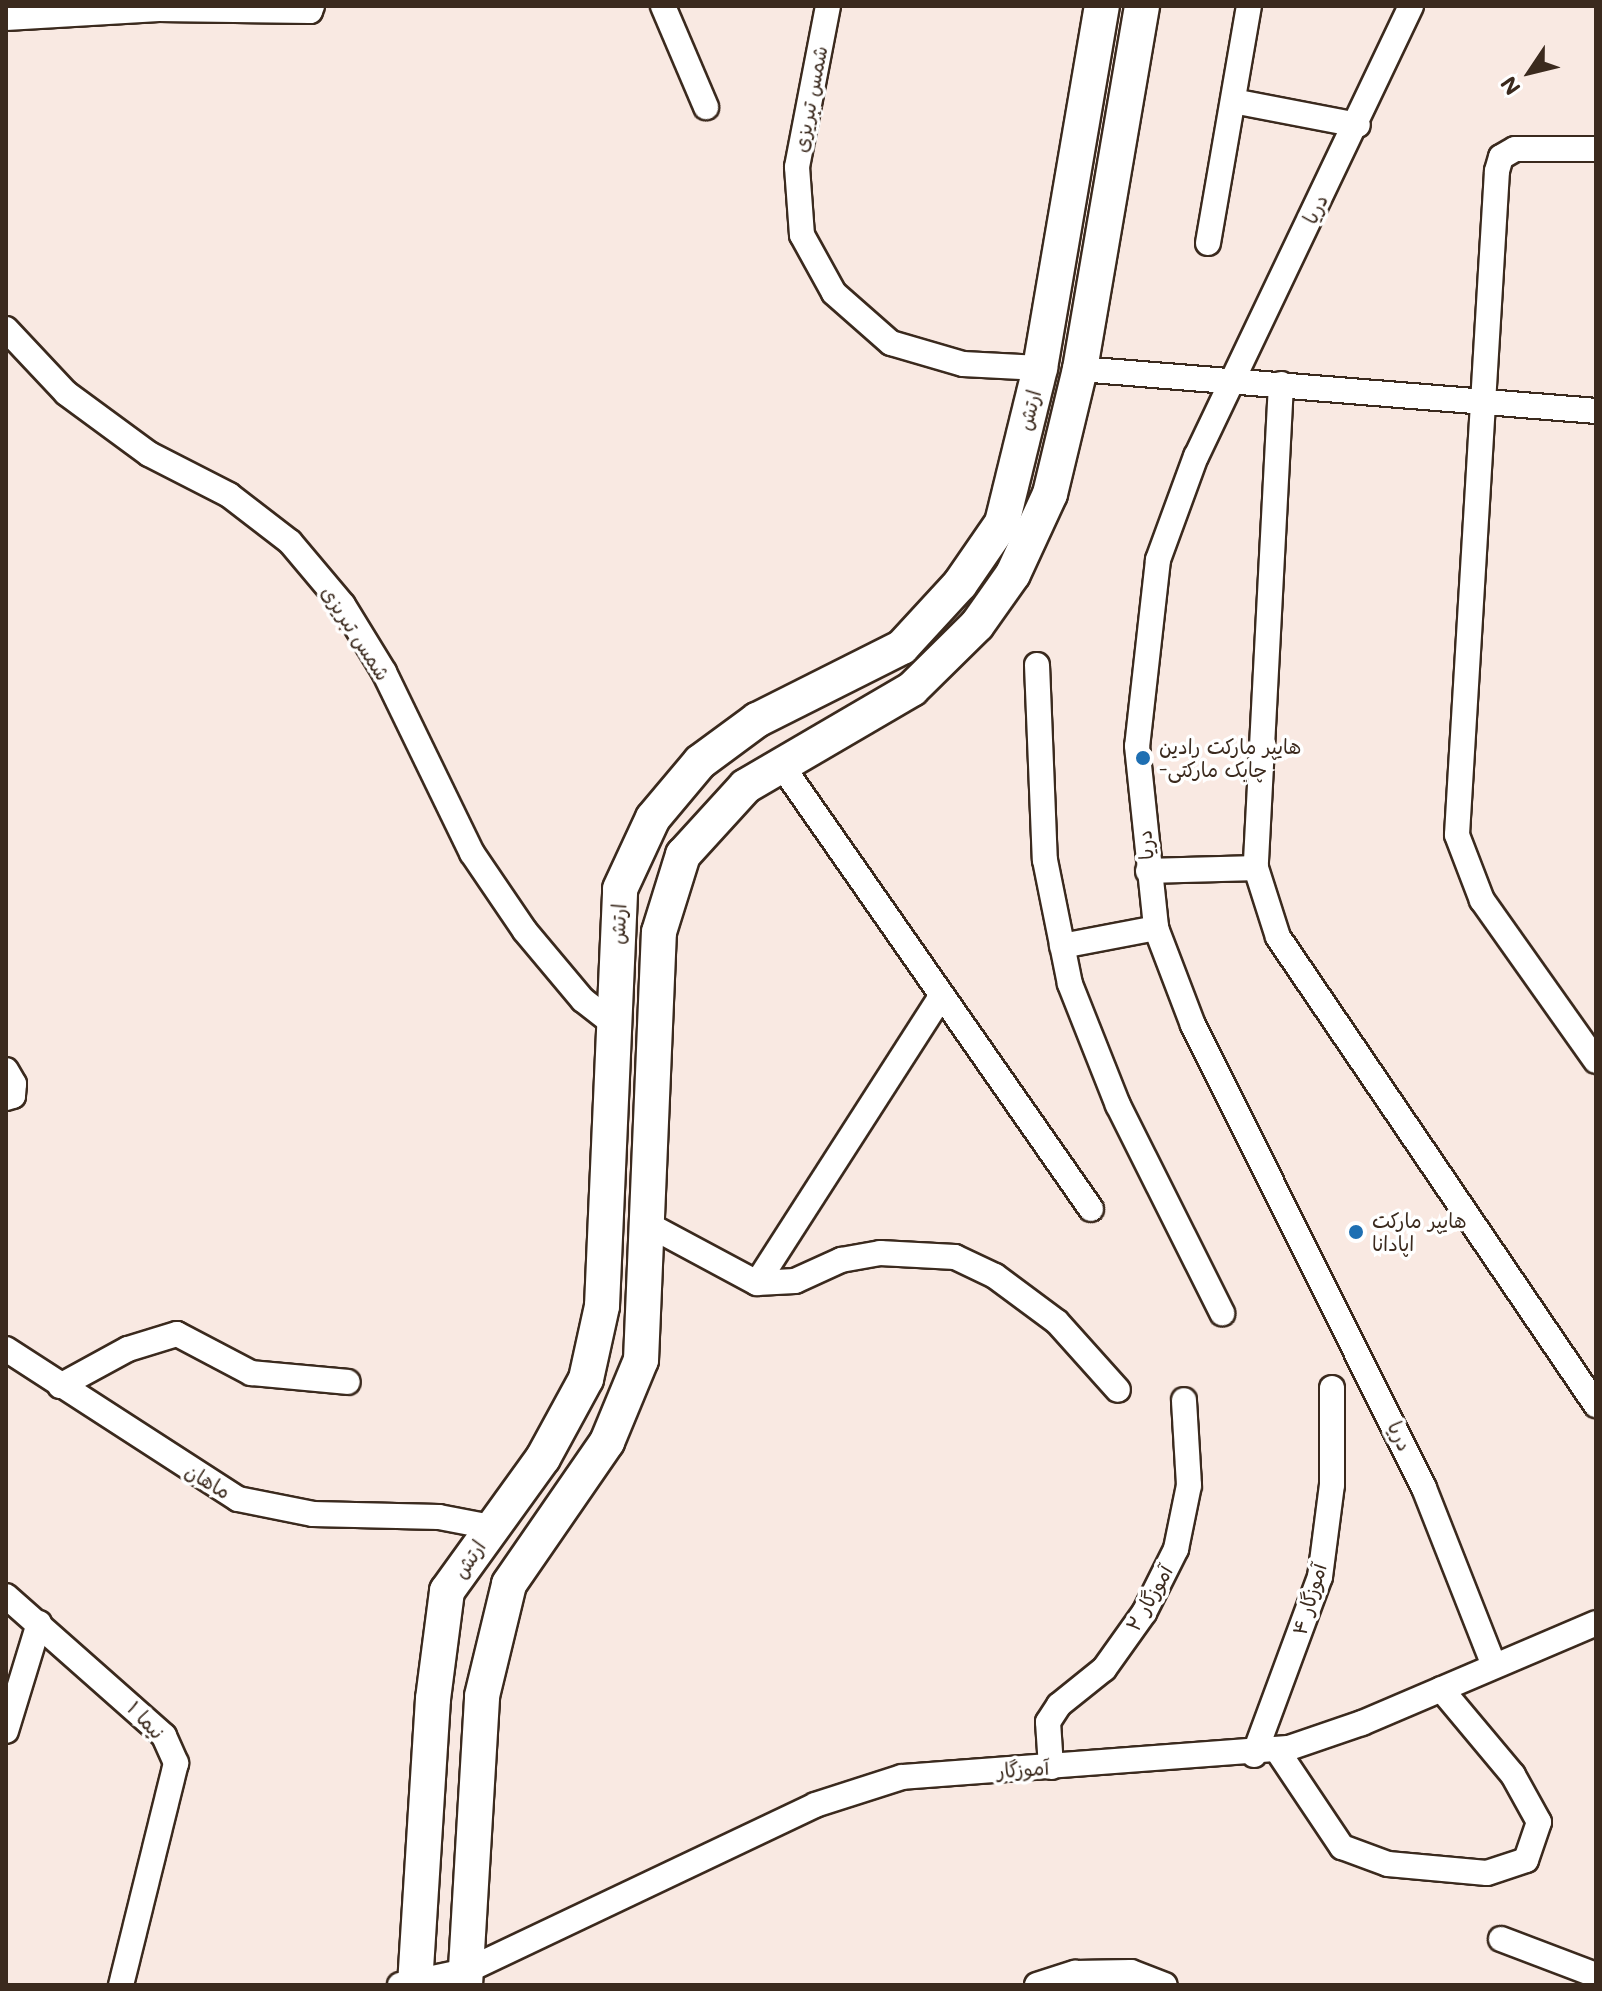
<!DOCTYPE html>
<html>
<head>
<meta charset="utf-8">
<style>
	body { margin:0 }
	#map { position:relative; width:1602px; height:1991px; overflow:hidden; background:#f9e9e2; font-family:Mali,"Playpen Sans Arabic",sans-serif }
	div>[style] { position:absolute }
	.roads { filter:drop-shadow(2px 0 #3b2a1e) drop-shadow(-2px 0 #3b2a1e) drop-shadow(0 2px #3b2a1e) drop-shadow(0 -2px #3b2a1e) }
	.street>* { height:24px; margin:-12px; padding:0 12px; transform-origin:12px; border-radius:12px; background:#fff }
	.secondary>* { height:34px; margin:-17px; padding:0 17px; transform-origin:17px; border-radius:17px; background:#fff }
	.dots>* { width:22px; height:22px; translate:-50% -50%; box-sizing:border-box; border:4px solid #fff; border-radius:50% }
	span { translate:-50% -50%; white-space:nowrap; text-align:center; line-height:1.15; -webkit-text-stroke:7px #fff; paint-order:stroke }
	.street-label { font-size:20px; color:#3b2a1e }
	.poi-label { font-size:20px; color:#3b2a1e }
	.left { translate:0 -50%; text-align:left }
	.frame { position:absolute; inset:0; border:8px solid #3b2a1e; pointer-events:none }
	.north { position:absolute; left:1490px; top:32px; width:80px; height:80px; -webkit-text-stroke:6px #fff; paint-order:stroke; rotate:235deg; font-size:22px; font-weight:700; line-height:32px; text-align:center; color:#3b2a1e }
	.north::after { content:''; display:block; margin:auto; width:28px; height:36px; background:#3b2a1e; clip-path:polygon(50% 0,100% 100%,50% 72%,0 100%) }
</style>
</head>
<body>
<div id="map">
	<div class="roads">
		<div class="street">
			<i style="left:663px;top:6px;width:110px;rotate:66.9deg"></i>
			<i style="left:828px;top:6px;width:164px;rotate:100.9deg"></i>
			<i style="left:797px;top:167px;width:68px;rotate:85.8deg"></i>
			<i style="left:802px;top:235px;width:66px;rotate:61.1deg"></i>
			<i style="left:834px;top:293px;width:76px;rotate:41.3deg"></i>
			<i style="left:891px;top:343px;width:75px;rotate:16.3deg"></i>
			<i style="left:963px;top:364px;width:77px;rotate:3deg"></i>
			<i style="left:1411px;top:6px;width:499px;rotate:115.5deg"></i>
			<i style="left:1196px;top:456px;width:111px;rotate:110.1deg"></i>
			<i style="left:1158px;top:560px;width:187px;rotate:96.4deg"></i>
			<i style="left:1137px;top:746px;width:183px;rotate:84deg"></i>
			<i style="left:1156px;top:928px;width:104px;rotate:69.1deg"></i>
			<i style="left:1193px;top:1025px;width:517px;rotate:63.48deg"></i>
			<i style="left:1424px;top:1488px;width:191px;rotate:68.5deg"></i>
			<i style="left:6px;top:18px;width:153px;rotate:-3.4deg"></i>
			<i style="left:159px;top:9px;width:151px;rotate:0.8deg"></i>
			<i style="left:310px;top:11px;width:5px;rotate:-68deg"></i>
			<i style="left:1233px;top:101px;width:127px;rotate:10.9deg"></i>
			<i style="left:1596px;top:149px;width:81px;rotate:180deg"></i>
			<i style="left:1515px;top:149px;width:16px;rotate:150deg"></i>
			<i style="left:1501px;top:157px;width:15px;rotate:106deg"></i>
			<i style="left:1497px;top:171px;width:665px;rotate:93.45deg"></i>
			<i style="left:1457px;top:835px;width:70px;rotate:69deg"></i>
			<i style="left:1482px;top:900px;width:197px;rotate:54.7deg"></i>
			<i style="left:1208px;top:243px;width:241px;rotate:-80.2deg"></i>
			<i style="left:6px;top:329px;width:88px;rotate:46.8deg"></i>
			<i style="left:66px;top:393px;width:103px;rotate:36.3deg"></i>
			<i style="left:149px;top:454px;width:90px;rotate:27.1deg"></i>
			<i style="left:229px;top:495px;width:77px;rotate:37.6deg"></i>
			<i style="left:290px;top:542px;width:82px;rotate:49.9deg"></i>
			<i style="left:343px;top:605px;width:79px;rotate:58.5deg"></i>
			<i style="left:384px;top:672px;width:201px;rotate:64.1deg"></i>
			<i style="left:472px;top:853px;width:94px;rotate:55.8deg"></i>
			<i style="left:525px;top:931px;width:90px;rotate:50deg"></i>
			<i style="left:583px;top:1000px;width:37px;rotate:38deg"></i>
			<i style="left:1080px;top:369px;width:518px;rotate:4.65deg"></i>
			<i style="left:1281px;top:384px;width:485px;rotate:93deg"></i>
			<i style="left:1256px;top:868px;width:72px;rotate:72.3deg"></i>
			<i style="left:1278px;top:937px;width:566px;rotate:55.8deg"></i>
			<i style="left:1037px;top:665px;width:195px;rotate:87.7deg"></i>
			<i style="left:1045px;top:860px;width:126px;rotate:78.6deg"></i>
			<i style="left:1070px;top:984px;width:130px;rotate:68.4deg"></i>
			<i style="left:1118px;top:1105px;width:233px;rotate:63.4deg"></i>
			<i style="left:782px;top:766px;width:540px;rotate:55.1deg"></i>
			<i style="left:1148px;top:871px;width:108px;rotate:-1.6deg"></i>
			<i style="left:1062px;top:946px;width:96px;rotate:-10.8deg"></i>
			<i style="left:6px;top:1070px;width:16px;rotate:60deg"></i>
			<i style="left:14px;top:1084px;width:12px;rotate:95deg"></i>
			<i style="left:13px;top:1096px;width:7px;rotate:164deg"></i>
			<i style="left:647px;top:1224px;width:125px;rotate:28.2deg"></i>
			<i style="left:757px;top:1283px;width:38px;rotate:-3deg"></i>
			<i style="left:795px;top:1281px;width:51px;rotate:-24.5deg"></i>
			<i style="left:841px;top:1260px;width:40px;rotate:-10deg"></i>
			<i style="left:880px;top:1253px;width:75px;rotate:3.1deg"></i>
			<i style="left:955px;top:1257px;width:44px;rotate:25.4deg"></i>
			<i style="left:995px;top:1276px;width:77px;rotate:36.6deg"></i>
			<i style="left:1057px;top:1322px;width:91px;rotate:48.1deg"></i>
			<i style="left:757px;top:1283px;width:341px;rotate:-57.3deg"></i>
			<i style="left:6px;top:1349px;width:276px;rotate:32.9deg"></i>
			<i style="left:238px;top:1499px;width:76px;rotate:11.3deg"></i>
			<i style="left:313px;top:1514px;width:126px;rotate:1.4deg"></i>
			<i style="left:439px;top:1517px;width:53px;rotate:10.9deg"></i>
			<i style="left:60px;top:1386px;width:77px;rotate:-28.6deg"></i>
			<i style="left:128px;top:1349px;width:51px;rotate:-17deg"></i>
			<i style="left:177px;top:1334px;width:84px;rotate:27.8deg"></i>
			<i style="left:251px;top:1373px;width:97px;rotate:5.3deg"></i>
			<i style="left:6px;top:1596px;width:211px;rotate:41.5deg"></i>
			<i style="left:164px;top:1736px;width:30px;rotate:66deg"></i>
			<i style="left:176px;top:1763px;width:229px;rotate:103.9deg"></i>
			<i style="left:6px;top:1731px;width:113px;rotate:-73deg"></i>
			<i style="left:1277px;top:1750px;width:117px;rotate:56.2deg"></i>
			<i style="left:1342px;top:1847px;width:49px;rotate:20.3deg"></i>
			<i style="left:1388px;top:1864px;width:99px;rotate:5.2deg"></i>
			<i style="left:1487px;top:1873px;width:41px;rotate:-18.4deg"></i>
			<i style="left:1526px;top:1860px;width:40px;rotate:-71.1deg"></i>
			<i style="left:1539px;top:1822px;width:54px;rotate:-119deg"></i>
			<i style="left:1513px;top:1775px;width:112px;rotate:-129.9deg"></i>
			<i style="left:1254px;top:1755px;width:190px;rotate:-69.7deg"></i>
			<i style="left:1320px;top:1577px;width:93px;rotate:-82.6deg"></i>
			<i style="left:1332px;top:1485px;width:97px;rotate:-90deg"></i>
			<i style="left:1051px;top:1767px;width:45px;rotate:-93.8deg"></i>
			<i style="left:1048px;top:1722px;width:20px;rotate:-57deg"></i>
			<i style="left:1059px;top:1705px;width:58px;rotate:-38.7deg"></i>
			<i style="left:1104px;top:1669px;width:69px;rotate:-54.5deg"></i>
			<i style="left:1144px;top:1613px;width:72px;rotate:-63.4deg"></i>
			<i style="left:1176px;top:1549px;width:65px;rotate:-78.5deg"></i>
			<i style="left:1189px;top:1485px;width:85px;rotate:-93.4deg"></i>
			<i style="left:1501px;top:1939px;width:102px;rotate:20.8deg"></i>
			<i style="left:400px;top:1985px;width:67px;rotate:-12deg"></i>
			<i style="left:466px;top:1971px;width:386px;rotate:-25.4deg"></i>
			<i style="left:815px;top:1805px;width:91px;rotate:-17.8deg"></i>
			<i style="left:902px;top:1777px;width:388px;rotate:-4.3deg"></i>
			<i style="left:1289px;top:1748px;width:77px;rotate:-18.9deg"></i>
			<i style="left:1362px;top:1723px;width:254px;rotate:-23.1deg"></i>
			<i style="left:1037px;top:1985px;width:40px;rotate:-18deg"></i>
			<i style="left:1075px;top:1973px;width:56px;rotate:-1deg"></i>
			<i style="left:1131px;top:1972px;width:36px;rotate:21deg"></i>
		</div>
		<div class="secondary">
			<i style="left:415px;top:1985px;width:287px;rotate:-86.4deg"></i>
			<i style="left:433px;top:1699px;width:109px;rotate:-82.6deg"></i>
			<i style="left:447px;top:1591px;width:164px;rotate:-54.2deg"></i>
			<i style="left:543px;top:1458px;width:90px;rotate:-61.4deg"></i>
			<i style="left:586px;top:1379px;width:75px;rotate:-77.6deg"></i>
			<i style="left:602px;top:1306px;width:417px;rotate:-87.5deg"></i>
			<i style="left:620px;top:889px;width:78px;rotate:-65.1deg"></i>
			<i style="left:653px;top:818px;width:73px;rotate:-50deg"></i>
			<i style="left:700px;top:762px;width:71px;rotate:-36.4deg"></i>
			<i style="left:757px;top:720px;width:162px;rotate:-26.7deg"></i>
			<i style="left:902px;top:647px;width:86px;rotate:-47.4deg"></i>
			<i style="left:960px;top:584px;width:74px;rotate:-55.5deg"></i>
			<i style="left:1002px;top:523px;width:160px;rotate:-76.2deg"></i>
			<i style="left:1040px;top:368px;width:367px;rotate:-80.3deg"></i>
			<i style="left:465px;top:1985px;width:289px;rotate:-86.6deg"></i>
			<i style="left:482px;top:1696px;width:115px;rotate:-76.4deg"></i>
			<i style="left:509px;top:1584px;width:173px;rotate:-55.4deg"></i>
			<i style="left:607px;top:1442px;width:89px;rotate:-67.5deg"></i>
			<i style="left:641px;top:1360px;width:428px;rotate:-87.6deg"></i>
			<i style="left:659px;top:932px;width:81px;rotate:-72.7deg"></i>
			<i style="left:683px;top:855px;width:93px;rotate:-47.6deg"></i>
			<i style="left:746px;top:786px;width:192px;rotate:-30.3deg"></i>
			<i style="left:912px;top:689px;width:91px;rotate:-44.6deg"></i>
			<i style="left:977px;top:625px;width:62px;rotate:-54.8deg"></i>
			<i style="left:1013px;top:574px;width:88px;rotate:-65.2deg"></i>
			<i style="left:1050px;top:494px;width:129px;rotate:-76.5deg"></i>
			<i style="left:1080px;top:369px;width:368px;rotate:-80.3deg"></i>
		</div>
	</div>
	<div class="dots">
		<i style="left:1143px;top:758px;background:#1f6fb2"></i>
		<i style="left:1356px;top:1232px;background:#1f6fb2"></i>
	</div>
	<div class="street-label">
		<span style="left:810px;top:99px;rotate:-79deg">شمس تبریزی</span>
		<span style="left:1315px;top:209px;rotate:-63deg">دریا</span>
		<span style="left:1029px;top:410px;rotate:-75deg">ارتش</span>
		<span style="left:356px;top:633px;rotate:57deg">شمس تبریزی</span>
		<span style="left:1145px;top:845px;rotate:-95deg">دریا</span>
		<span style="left:618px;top:924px;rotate:-87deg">ارتش</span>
		<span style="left:1400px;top:1436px;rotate:65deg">دریا</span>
		<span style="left:208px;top:1481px;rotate:31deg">ماهان</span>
		<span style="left:469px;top:1559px;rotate:-56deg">ارتش</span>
		<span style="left:1149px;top:1598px;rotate:-60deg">آموزگار ۲</span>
		<span style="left:1309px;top:1599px;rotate:-73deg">آموزگار ۴</span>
		<span style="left:146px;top:1720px;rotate:46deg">نیما ۱</span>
		<span style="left:1023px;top:1769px;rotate:-4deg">آموزگار</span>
	</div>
	<div class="poi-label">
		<span class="left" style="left:1159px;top:758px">هایپر مارکت رادین<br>-چابک مارکتی</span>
		<span class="left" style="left:1372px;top:1232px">هایپر مارکت<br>اپادانا</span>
	</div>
	<div class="frame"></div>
	<div class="north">N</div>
</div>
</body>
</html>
